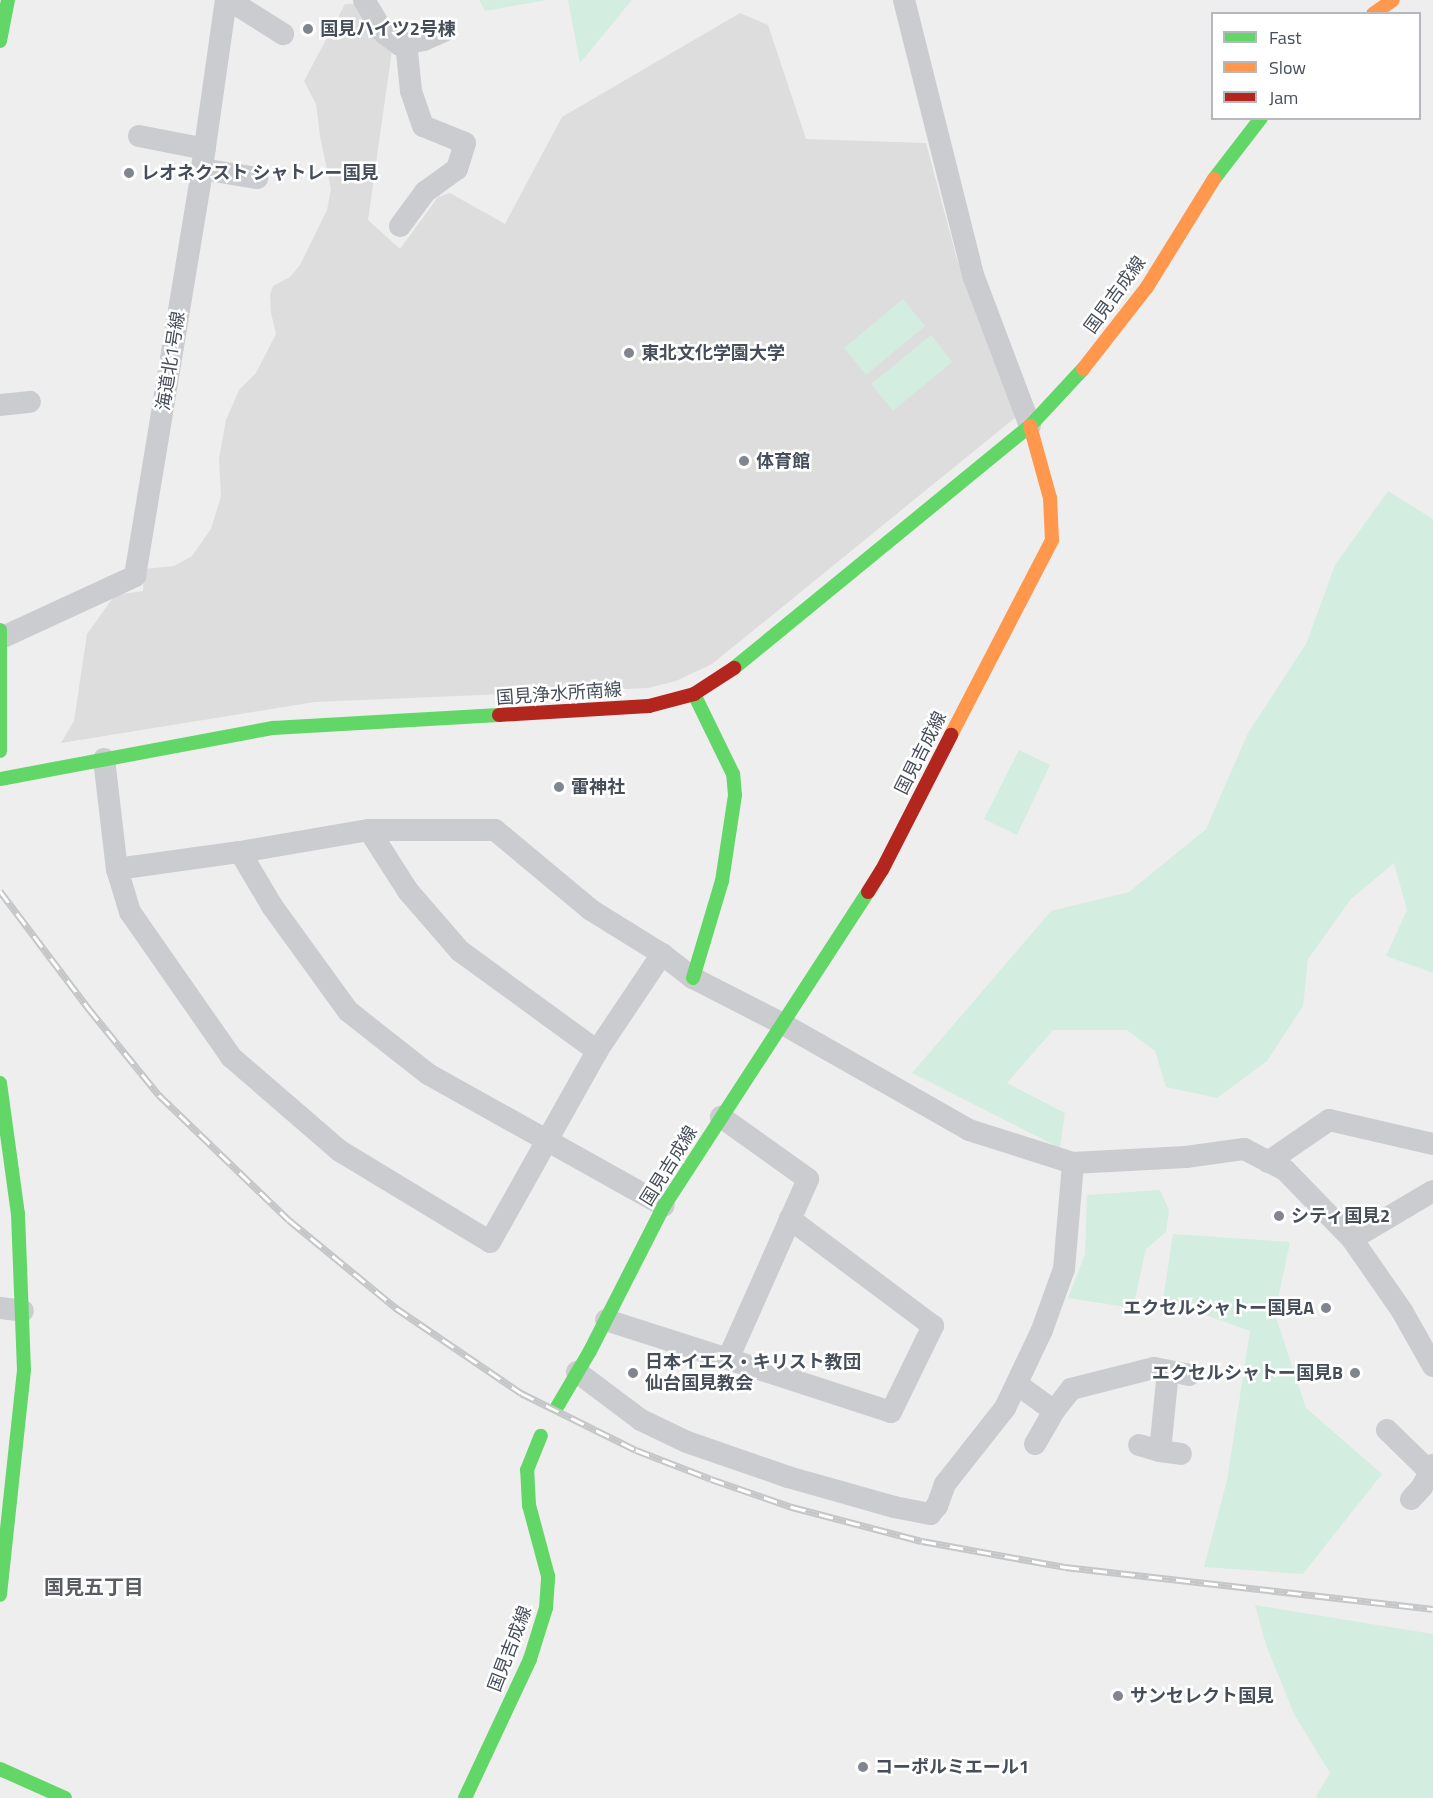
<!DOCTYPE html>
<html>
<head>
<meta charset="utf-8">
<style>
	body { margin:0 }
	#map { position:relative; width:1433px; height:1798px; overflow:hidden; background:#efeeee; font-family:"Titillium Web","Noto Sans JP",sans-serif }
	div>[style] { position:absolute }
	.education>* { inset:0; background:#ddddde }
	.green>* { inset:0; background:#d3ede1 }
	.street>* { height:22px; margin:-11px; padding:0 11px; transform-origin:11px; border-radius:11px; background:#cacccf }
	.fast>* { height:14px; margin:-7px; padding:0 7px; transform-origin:7px; border-radius:7px; background:#63d668 }
	.slow>* { height:14px; margin:-7px; padding:0 7px; transform-origin:7px; border-radius:7px; background:#ff974d }
	.jam>* { height:14px; margin:-7px; padding:0 7px; transform-origin:7px; border-radius:7px; background:#b3261e }
	.rail>* { height:7px; margin-top:-3.5px; transform-origin:0; background:repeating-linear-gradient(90deg,#fff 0 14px,#c4c6c8 0 28px); box-sizing:border-box; border-block:2px solid #c4c6c8 }
	.dots>* { width:16px; height:16px; translate:-50% -50%; box-sizing:border-box; border:3px solid #fff; border-radius:50% }
	span { translate:-50% -50%; white-space:nowrap; text-align:center; line-height:1.15; -webkit-text-stroke:5px #fff; paint-order:stroke }
	.poi-label { font-size:18px; color:#464e5a; font-weight:700 }
	.left { translate:0 -50%; text-align:left }
	.right { translate:-100% -50%; text-align:right }
	.street-label { font-size:18px; color:#464e5a }
	.neighbourhood-label { font-size:20px; color:#5a5d62; font-weight:700 }
	.legend { position:absolute; left:1211px; top:12px; width:210px; height:108px; box-sizing:border-box; background:#fff; border:2px solid #b5b8bd; margin:0; padding:8px 10px; list-style:none; font-size:18px; color:#464e5a }
	.legend li { display:flex; align-items:center; gap:12px; height:30px }
	.legend b { width:30px; border:2px solid #b5b8bd }
</style>
</head>
<body>
<div id="map">
	<div class="education">
		<i style="clip-path:polygon(345px 4px,360px 4px,392px 50px,368px 220px,400px 249px,438px 197px,450px 193px,505px 224px,562px 117px,740px 13px,768px 25px,806px 139px,926px 143px,957px 259px,1016px 417px,712px 664px,676px 681px,648px 688px,315px 702px,61px 743px,74px 721px,87px 634px,115px 595px,143px 591px,144px 569px,174px 566px,192px 556px,211px 529px,221px 496px,219px 459px,226px 420px,239px 390px,256px 373px,276px 334px,271px 313px,270px 295px,273px 286px,290px 277px,300px 265px,327px 210px,331px 189px,320px 136px,316px 104px,304px 81px)"></i>
	</div>
	<div class="green">
		<i style="clip-path:polygon(479px 0,546px 0,485px 11px)"></i>
		<i style="clip-path:polygon(568px 0,632px 0,580px 63px)"></i>
		<i style="clip-path:polygon(903px 299px,925px 326px,866px 375px,844px 348px)"></i>
		<i style="clip-path:polygon(931px 335px,952px 362px,893px 411px,871px 384px)"></i>
		<i style="clip-path:polygon(1388px 491px,1433px 519px,1433px 973px,1386px 956px,1407px 910px,1394px 863px,1351px 899px,1308px 959px,1303px 1006px,1267px 1061px,1217px 1098px,1166px 1087px,1155px 1051px,1127px 1030px,1053px 1030px,1007px 1083px,1065px 1113px,1060px 1148px,912px 1073px,1051px 911px,1129px 892px,1206px 829px,1248px 733px,1306px 644px,1335px 565px)"></i>
		<i style="clip-path:polygon(1019px 750px,1050px 765px,1017px 835px,984px 819px)"></i>
		<i style="clip-path:polygon(1160px 1190px,1169px 1210px,1166px 1232px,1146px 1249px,1133px 1308px,1068px 1298px,1085px 1254px,1087px 1195px)"></i>
		<i style="clip-path:polygon(1173px 1234px,1290px 1242px,1275px 1314px,1306px 1408px,1382px 1474px,1303px 1574px,1204px 1567px,1227px 1480px,1250px 1331px,1163px 1300px)"></i>
		<i style="clip-path:polygon(1255px 1605px,1433px 1634px,1433px 1798px,1315px 1798px,1330px 1773px,1294px 1714px,1266px 1645px)"></i>
	</div>
	<div class="street">
		<i style="left:229px;top:0;width:64px;rotate:32.2deg"></i>
		<i style="left:364px;top:0;width:39px;rotate:59deg"></i>
		<i style="left:384px;top:33px;width:20px;rotate:37deg"></i>
		<i style="left:400px;top:45px;width:25px;rotate:-12deg"></i>
		<i style="left:424px;top:40px;width:22px;rotate:-24deg"></i>
		<i style="left:904px;top:0;width:284px;rotate:75.9deg"></i>
		<i style="left:973px;top:275px;width:161px;rotate:69.3deg"></i>
		<i style="left:139px;top:136px;width:67px;rotate:11.1deg"></i>
		<i style="left:202px;top:169px;width:56px;rotate:9.3deg"></i>
		<i style="left:400px;top:226px;width:42px;rotate:-53.7deg"></i>
		<i style="left:425px;top:192px;width:39px;rotate:-36deg"></i>
		<i style="left:457px;top:169px;width:27px;rotate:-73deg"></i>
		<i style="left:465px;top:143px;width:45px;rotate:-158deg"></i>
		<i style="left:423px;top:126px;width:37px;rotate:-109deg"></i>
		<i style="left:411px;top:91px;width:48px;rotate:-95.9deg"></i>
		<i style="left:0;top:405px;width:30px;rotate:-6deg"></i>
		<i style="left:1px;top:638px;width:148px;rotate:-24.8deg"></i>
		<i style="left:135px;top:576px;width:399px;rotate:-80.6deg"></i>
		<i style="left:200px;top:182px;width:184px;rotate:-81.9deg"></i>
		<i style="left:104px;top:759px;width:111px;rotate:83.3deg"></i>
		<i style="left:117px;top:869px;width:45px;rotate:73.2deg"></i>
		<i style="left:130px;top:912px;width:177px;rotate:55.1deg"></i>
		<i style="left:231px;top:1057px;width:144px;rotate:40.8deg"></i>
		<i style="left:340px;top:1151px;width:175px;rotate:31.2deg"></i>
		<i style="left:490px;top:1242px;width:219px;rotate:-60.7deg"></i>
		<i style="left:597px;top:1051px;width:117px;rotate:-56.2deg"></i>
		<i style="left:369px;top:830px;width:72px;rotate:57.4deg"></i>
		<i style="left:408px;top:891px;width:79px;rotate:49.1deg"></i>
		<i style="left:460px;top:951px;width:170px;rotate:36.1deg"></i>
		<i style="left:240px;top:852px;width:63px;rotate:59.3deg"></i>
		<i style="left:272px;top:906px;width:130px;rotate:54.1deg"></i>
		<i style="left:348px;top:1011px;width:102px;rotate:38.2deg"></i>
		<i style="left:428px;top:1074px;width:270px;rotate:29.2deg"></i>
		<i style="left:117px;top:869px;width:124px;rotate:-7.9deg"></i>
		<i style="left:240px;top:852px;width:131px;rotate:-9.7deg"></i>
		<i style="left:369px;top:830px;width:126px"></i>
		<i style="left:495px;top:830px;width:125px;rotate:39.8deg"></i>
		<i style="left:591px;top:910px;width:84px;rotate:31.8deg"></i>
		<i style="left:662px;top:954px;width:39px;rotate:38deg"></i>
		<i style="left:693px;top:978px;width:99px;rotate:27.1deg"></i>
		<i style="left:781px;top:1023px;width:216px;rotate:29.6deg"></i>
		<i style="left:969px;top:1130px;width:109px;rotate:17.6deg"></i>
		<i style="left:1073px;top:1163px;width:113px;rotate:-3deg"></i>
		<i style="left:1186px;top:1157px;width:59px;rotate:-7.9deg"></i>
		<i style="left:1244px;top:1149px;width:46px;rotate:27.1deg"></i>
		<i style="left:1285px;top:1170px;width:96px;rotate:45.8deg"></i>
		<i style="left:1352px;top:1239px;width:88px;rotate:55.2deg"></i>
		<i style="left:1402px;top:1311px;width:63px;rotate:60.6deg"></i>
		<i style="left:1268px;top:1162px;width:74px;rotate:-34.5deg"></i>
		<i style="left:1329px;top:1120px;width:107px;rotate:13deg"></i>
		<i style="left:1352px;top:1239px;width:94px;rotate:-30.7deg"></i>
		<i style="left:0;top:1308px;width:23px;rotate:7deg"></i>
		<i style="left:606px;top:1320px;width:128px;rotate:17.7deg"></i>
		<i style="left:728px;top:1359px;width:197px;rotate:-66deg"></i>
		<i style="left:808px;top:1179px;width:107px;rotate:-144.5deg"></i>
		<i style="left:728px;top:1359px;width:171px;rotate:18deg"></i>
		<i style="left:891px;top:1412px;width:96px;rotate:-64deg"></i>
		<i style="left:933px;top:1326px;width:179px;rotate:-143.2deg"></i>
		<i style="left:577px;top:1372px;width:80px;rotate:36.9deg"></i>
		<i style="left:641px;top:1420px;width:51px;rotate:25.6deg"></i>
		<i style="left:687px;top:1442px;width:107px;rotate:19.1deg"></i>
		<i style="left:788px;top:1477px;width:110px;rotate:15.8deg"></i>
		<i style="left:894px;top:1507px;width:37px;rotate:11deg"></i>
		<i style="left:930px;top:1514px;width:11px;rotate:-49deg"></i>
		<i style="left:937px;top:1506px;width:23px;rotate:-70deg"></i>
		<i style="left:945px;top:1484px;width:97px;rotate:-51.7deg"></i>
		<i style="left:1005px;top:1408px;width:86px;rotate:-64.6deg"></i>
		<i style="left:1042px;top:1330px;width:65px;rotate:-70.2deg"></i>
		<i style="left:1064px;top:1269px;width:106px;rotate:-85.1deg"></i>
		<i style="left:1018px;top:1385px;width:44px;rotate:35.8deg"></i>
		<i style="left:1054px;top:1411px;width:28px;rotate:-52deg"></i>
		<i style="left:1071px;top:1389px;width:86px;rotate:-14.2deg"></i>
		<i style="left:1154px;top:1368px;width:36px;rotate:11deg"></i>
		<i style="left:1387px;top:1430px;width:60px;rotate:44.3deg"></i>
		<i style="left:1035px;top:1444px;width:38px;rotate:-60deg"></i>
		<i style="left:1139px;top:1445px;width:22px;rotate:16deg"></i>
		<i style="left:1160px;top:1451px;width:80px;rotate:-84.3deg"></i>
		<i style="left:1160px;top:1451px;width:21px;rotate:8deg"></i>
		<i style="left:1411px;top:1499px;width:16px;rotate:-47deg"></i>
		<i style="left:1422px;top:1487px;width:25px;rotate:-63deg"></i>
	</div>
	<div class="fast">
		<i style="left:0;top:41px;width:42px;rotate:-79deg"></i>
		<i style="left:1214px;top:179px;width:77px;rotate:-52.4deg"></i>
		<i style="left:0;top:630px;width:121px;rotate:90deg"></i>
		<i style="left:734px;top:668px;width:382px;rotate:-39.3deg"></i>
		<i style="left:1030px;top:426px;width:78px;rotate:-47.1deg"></i>
		<i style="left:0;top:779px;width:278px;rotate:-10.6deg"></i>
		<i style="left:273px;top:728px;width:226px;rotate:-3.3deg"></i>
		<i style="left:693px;top:978px;width:101px;rotate:-73.4deg"></i>
		<i style="left:722px;top:881px;width:87px;rotate:-81.4deg"></i>
		<i style="left:735px;top:795px;width:21px;rotate:-95deg"></i>
		<i style="left:733px;top:774px;width:89px;rotate:-116deg"></i>
		<i style="left:0;top:1083px;width:132px;rotate:82.2deg"></i>
		<i style="left:18px;top:1214px;width:156px;rotate:87.8deg"></i>
		<i style="left:24px;top:1370px;width:226px;rotate:96.1deg"></i>
		<i style="left:557px;top:1407px;width:65px;rotate:-59.5deg"></i>
		<i style="left:590px;top:1351px;width:163px;rotate:-63deg"></i>
		<i style="left:664px;top:1206px;width:374px;rotate:-57deg"></i>
		<i style="left:0;top:1769px;width:71px;rotate:24deg"></i>
		<i style="left:465px;top:1798px;width:153px;rotate:-64.9deg"></i>
		<i style="left:530px;top:1659px;width:53px;rotate:-72.6deg"></i>
		<i style="left:546px;top:1608px;width:32px;rotate:-86deg"></i>
		<i style="left:548px;top:1576px;width:73px;rotate:-105deg"></i>
		<i style="left:529px;top:1505px;width:35px;rotate:-93deg"></i>
		<i style="left:527px;top:1470px;width:37px;rotate:-68deg"></i>
	</div>
	<div class="slow">
		<i style="left:1373px;top:14px;width:24px;rotate:-35deg"></i>
		<i style="left:1083px;top:369px;width:104px;rotate:-52deg"></i>
		<i style="left:1147px;top:287px;width:127px;rotate:-58.2deg"></i>
		<i style="left:951px;top:735px;width:220px;rotate:-62.6deg"></i>
		<i style="left:1052px;top:540px;width:42px;rotate:-92.7deg"></i>
		<i style="left:1050px;top:498px;width:75px;rotate:-105.5deg"></i>
	</div>
	<div class="jam">
		<i style="left:499px;top:715px;width:150px;rotate:-3.4deg"></i>
		<i style="left:649px;top:706px;width:47px;rotate:-14.9deg"></i>
		<i style="left:694px;top:694px;width:48px;rotate:-33deg"></i>
		<i style="left:868px;top:892px;width:26px;rotate:-58deg"></i>
		<i style="left:882px;top:870px;width:152px;rotate:-62.9deg"></i>
	</div>
	<div class="rail">
		<i style="left:0;top:891px;width:148px;rotate:53deg"></i>
		<i style="left:89px;top:1009px;width:111px;rotate:50.9deg"></i>
		<i style="left:159px;top:1095px;width:180px;rotate:43.9deg"></i>
		<i style="left:289px;top:1220px;width:139px;rotate:39.4deg"></i>
		<i style="left:396px;top:1308px;width:151px;rotate:34.2deg"></i>
		<i style="left:521px;top:1393px;width:128px;rotate:26.4deg"></i>
		<i style="left:636px;top:1450px;width:80px;rotate:21.1deg"></i>
		<i style="left:711px;top:1479px;width:86px;rotate:19.1deg"></i>
		<i style="left:792px;top:1507px;width:134px;rotate:14.7deg"></i>
		<i style="left:922px;top:1541px;width:145px;rotate:10.3deg"></i>
		<i style="left:1065px;top:1567px;width:370px;rotate:6.5deg"></i>
	</div>
	<div class="dots">
		<i style="left:308px;top:29px;background:#81868e"></i>
		<i style="left:129px;top:173px;background:#81868e"></i>
		<i style="left:629px;top:353px;background:#81868e"></i>
		<i style="left:744px;top:461px;background:#81868e"></i>
		<i style="left:559px;top:787px;background:#81868e"></i>
		<i style="left:1279px;top:1216px;background:#81868e"></i>
		<i style="left:1326px;top:1308px;background:#81868e"></i>
		<i style="left:633px;top:1373px;background:#81868e"></i>
		<i style="left:1355px;top:1373px;background:#81868e"></i>
		<i style="left:1118px;top:1696px;background:#81868e"></i>
		<i style="left:863px;top:1767px;background:#81868e"></i>
	</div>
	<div class="poi-label">
		<span class="left" style="left:320px;top:29px">国見ハイツ2号棟</span>
		<span class="left" style="left:141px;top:173px">レオネクスト シャトレー国見</span>
		<span class="left" style="left:641px;top:353px">東北文化学園大学</span>
		<span class="left" style="left:756px;top:461px">体育館</span>
		<span class="left" style="left:571px;top:787px">雷神社</span>
		<span class="left" style="left:1291px;top:1216px">シティ国見2</span>
		<span class="right" style="left:1314px;top:1308px">エクセルシャトー国見A</span>
		<span class="left" style="left:645px;top:1373px">日本イエス・キリスト教団<br>仙台国見教会</span>
		<span class="right" style="left:1343px;top:1373px">エクセルシャトー国見B</span>
		<span class="left" style="left:1130px;top:1696px">サンセレクト国見</span>
		<span class="left" style="left:875px;top:1767px">コーポルミエール1</span>
	</div>
	<div class="street-label">
		<span style="left:1115px;top:295px;rotate:-54deg">国見吉成線</span>
		<span style="left:171px;top:361px;rotate:-81deg">海道北1号線</span>
		<span style="left:559px;top:694px;rotate:-4deg">国見浄水所南線</span>
		<span style="left:921px;top:753px;rotate:-63deg">国見吉成線</span>
		<span style="left:669px;top:1166px;rotate:-58deg">国見吉成線</span>
		<span style="left:510px;top:1649px;rotate:-69deg">国見吉成線</span>
	</div>
	<div class="neighbourhood-label">
		<span style="left:94px;top:1586px">国見五丁目</span>
	</div>
	<ul class="legend">
	<li><b style="height:8px;background:#63d668"></b>Fast</li>
	<li><b style="height:8px;background:#ff974d"></b>Slow</li>
	<li><b style="height:8px;background:#b3261e"></b>Jam</li>
	</ul>
</div>
</body>
</html>
